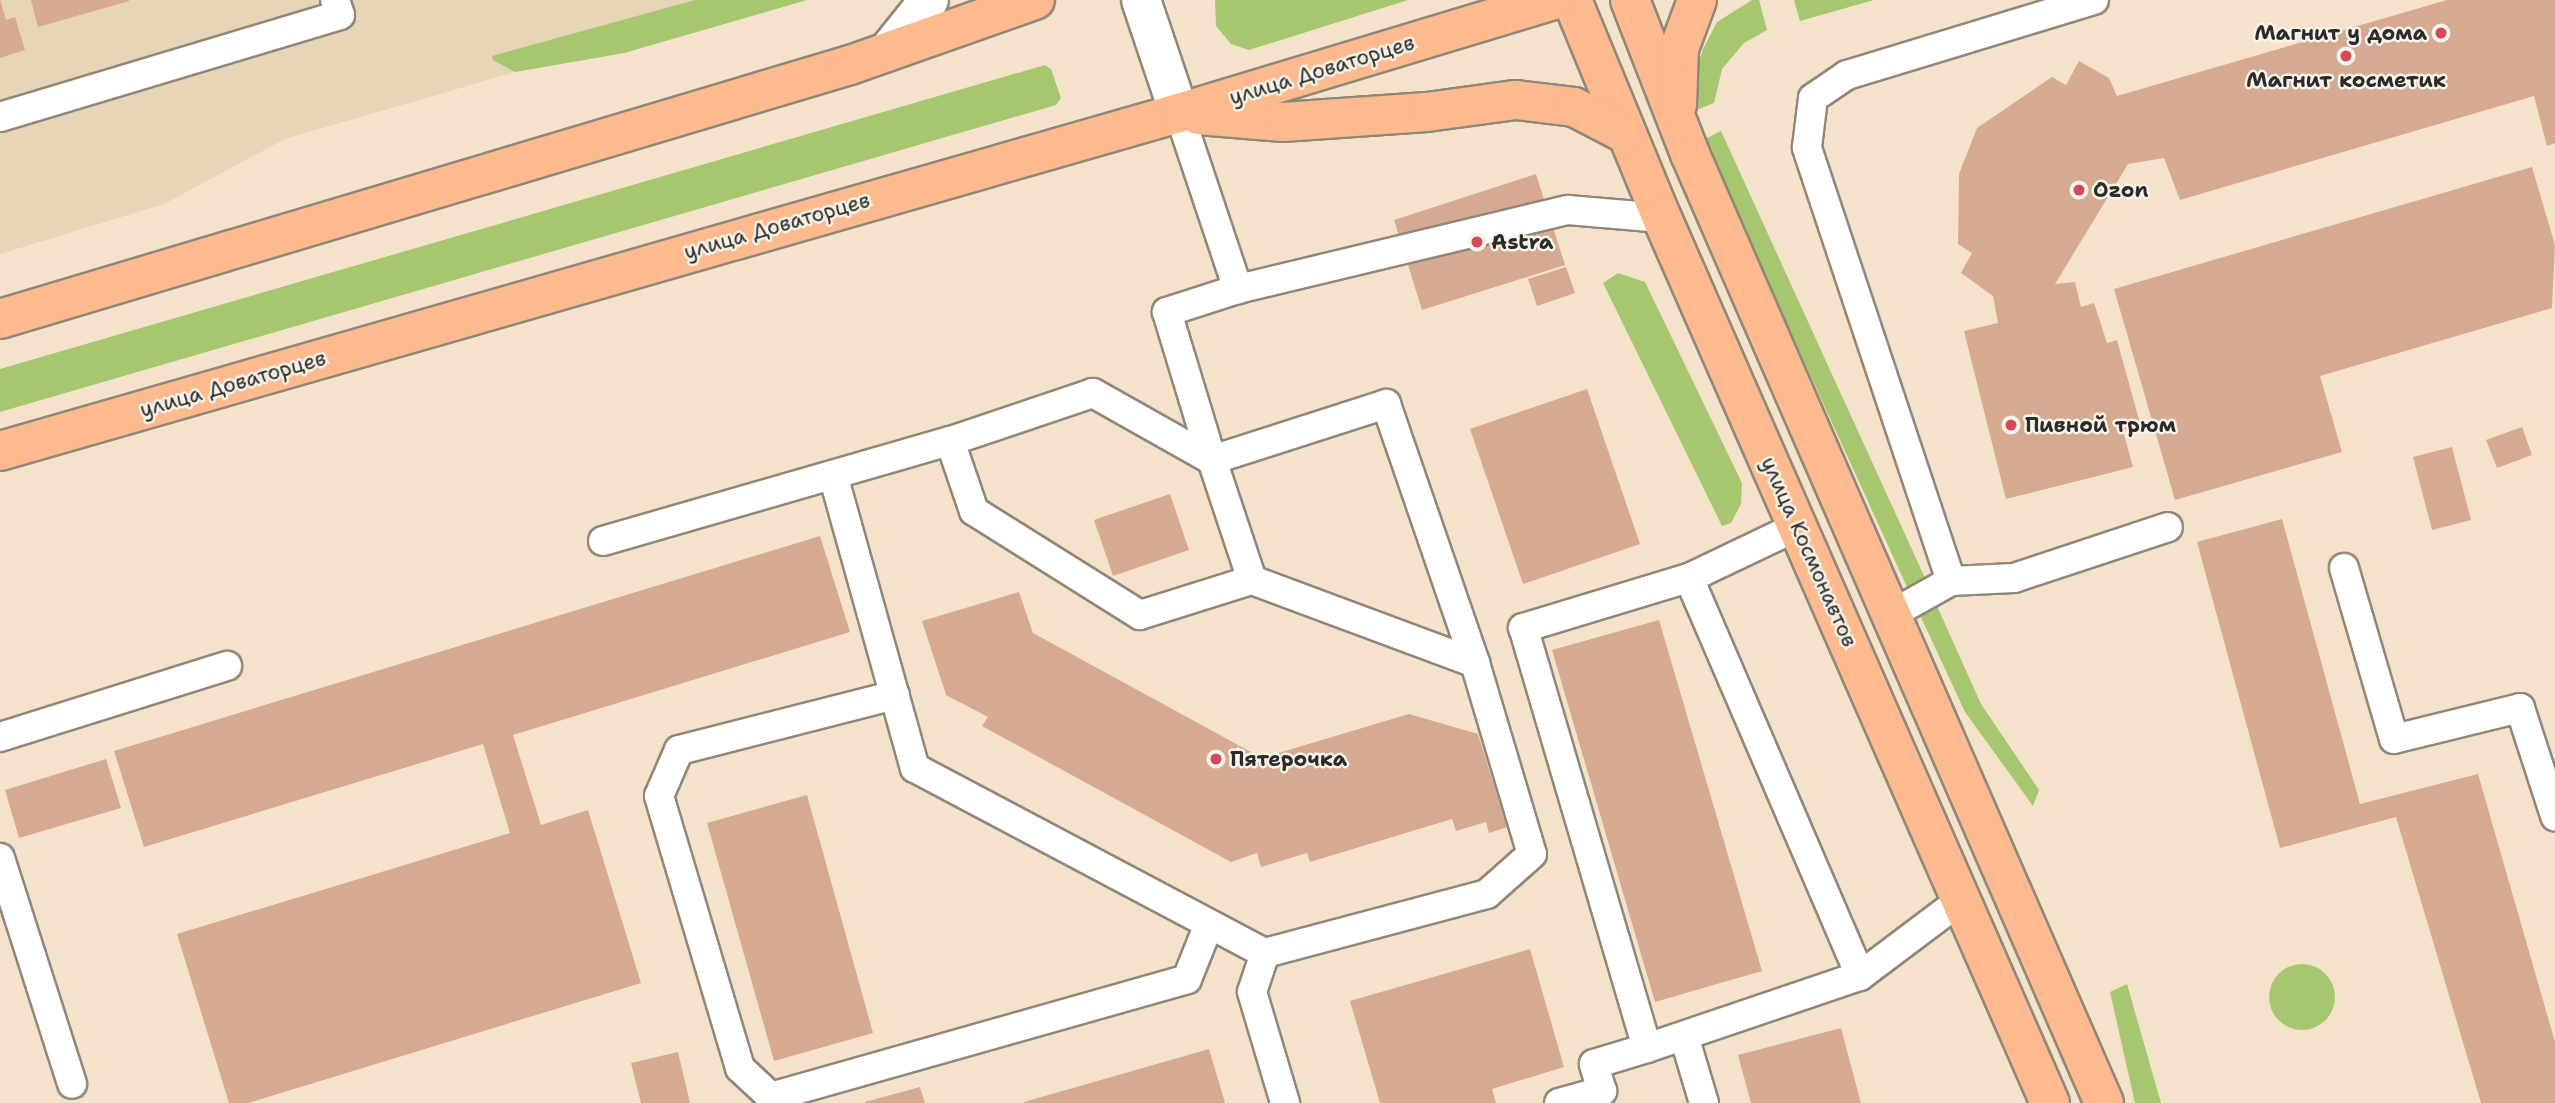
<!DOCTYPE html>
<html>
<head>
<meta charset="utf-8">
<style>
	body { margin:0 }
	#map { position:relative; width:2555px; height:1103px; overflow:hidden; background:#f4e3ca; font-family:"Shantell Sans",sans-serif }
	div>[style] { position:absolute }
	.built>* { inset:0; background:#e6d5b7 }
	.green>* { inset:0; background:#a6c76f }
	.round { border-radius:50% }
	.building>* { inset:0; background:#d6a993 }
	.roads { filter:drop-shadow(2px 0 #90877a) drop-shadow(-2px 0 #90877a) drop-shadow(0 2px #90877a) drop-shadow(0 -2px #90877a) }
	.service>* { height:28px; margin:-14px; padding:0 14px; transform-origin:14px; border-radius:14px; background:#fff }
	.tertiary>* { height:38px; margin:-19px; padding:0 19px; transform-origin:19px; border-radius:19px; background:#fff }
	.primary>* { height:38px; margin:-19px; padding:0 19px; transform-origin:19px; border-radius:19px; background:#fcba8e }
	.dots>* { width:19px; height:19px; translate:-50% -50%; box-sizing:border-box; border:4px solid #f7f3e8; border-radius:50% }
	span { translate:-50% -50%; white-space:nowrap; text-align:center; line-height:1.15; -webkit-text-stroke:5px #f7f3e8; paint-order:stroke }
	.poi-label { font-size:21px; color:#2b2b2b; font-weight:700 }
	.right { translate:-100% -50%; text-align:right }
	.left { translate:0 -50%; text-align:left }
	.street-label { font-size:21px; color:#2b2b2b }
</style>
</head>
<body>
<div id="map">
	<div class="built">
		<i style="clip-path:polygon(0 0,807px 0,624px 53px,515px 72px,285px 139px,164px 204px,0 254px)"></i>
	</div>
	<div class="green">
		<i style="clip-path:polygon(695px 0,807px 0,624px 53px,515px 72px,493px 60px,492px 56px)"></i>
		<i style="clip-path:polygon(1215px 0,1408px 0,1249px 50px,1231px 44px,1216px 26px)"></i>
		<i style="clip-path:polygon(1752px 0,1759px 0,1767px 30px,1744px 43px,1722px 69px,1714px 103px,1694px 111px,1692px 84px,1703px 49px,1717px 22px)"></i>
		<i style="clip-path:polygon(1794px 0,1874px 0,1800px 21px)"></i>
		<i style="clip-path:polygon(1045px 65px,1051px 69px,1061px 98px,1056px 105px,0 412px,0 369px)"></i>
		<i style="clip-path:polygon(1721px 131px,1925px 578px,1907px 587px,1703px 140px)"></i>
		<i style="clip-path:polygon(1618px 273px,1645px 282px,1742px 483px,1741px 504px,1731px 523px,1722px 526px,1603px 283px)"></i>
		<i style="clip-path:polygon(1937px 606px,1981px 704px,2039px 790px,2033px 806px,1965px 712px,1920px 615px)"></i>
		<i class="round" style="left:2269px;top:964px;width:66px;height:66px"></i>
		<i style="clip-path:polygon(2127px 984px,2161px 1103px,2135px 1103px,2110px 992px)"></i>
	</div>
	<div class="building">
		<i style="clip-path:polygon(0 0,6px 20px,15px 17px,25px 50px,0 58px)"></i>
		<i style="clip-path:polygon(31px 0,129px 0,129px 1px,38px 27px)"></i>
		<i style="clip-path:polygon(2447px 0,2555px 0,2555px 143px,2547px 146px,2534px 96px,2180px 200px,2164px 158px,2128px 164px,2055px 284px,2075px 282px,2081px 307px,2094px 303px,2107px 343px,2117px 340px,2141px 427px,2123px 431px,2133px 467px,2006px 499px,1964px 331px,1998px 323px,1993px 296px,1961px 273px,1972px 253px,1958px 244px,1959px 174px,1977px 128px,2052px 77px,2066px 85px,2079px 61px,2109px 78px,2117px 96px)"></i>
		<i style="clip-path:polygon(2532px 167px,2555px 245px,2552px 308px,2320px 376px,2342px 452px,2175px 500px,2114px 289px)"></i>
		<i style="clip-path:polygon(1536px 174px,1565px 265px,1422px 310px,1394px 220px)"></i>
		<i style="clip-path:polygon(1566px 267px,1575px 293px,1537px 306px,1528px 279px)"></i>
		<i style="clip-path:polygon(1587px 389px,1640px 544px,1523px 584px,1470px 429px)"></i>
		<i style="clip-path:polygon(2522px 427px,2532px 455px,2497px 468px,2486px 440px)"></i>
		<i style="clip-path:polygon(2452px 447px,2471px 520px,2432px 530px,2413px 457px)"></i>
		<i style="clip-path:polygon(1170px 494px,1189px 550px,1113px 576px,1094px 520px)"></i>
		<i style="clip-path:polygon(2282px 519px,2360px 804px,2478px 774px,2555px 1042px,2555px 1103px,2481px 1103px,2396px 817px,2280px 848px,2197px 542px)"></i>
		<i style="clip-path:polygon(820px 536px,850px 632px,513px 735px,541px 825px,588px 810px,641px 983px,248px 1103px,229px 1103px,177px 934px,510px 833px,483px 744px,144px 847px,114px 751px)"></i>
		<i style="clip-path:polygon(1019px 592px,1033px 633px,1262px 758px,1409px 714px,1478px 734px,1507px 827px,1489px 833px,1486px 822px,1456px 831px,1452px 819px,1310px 862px,1307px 853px,1261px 867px,1257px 853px,1231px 862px,982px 726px,988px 717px,946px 695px,922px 621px)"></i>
		<i style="clip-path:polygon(1659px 620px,1762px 971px,1655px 1002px,1552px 650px)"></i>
		<i style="clip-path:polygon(106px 759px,121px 808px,19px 838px,5px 790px)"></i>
		<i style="clip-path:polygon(807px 795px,873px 1033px,774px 1061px,707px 823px)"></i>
		<i style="clip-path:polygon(1530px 949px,1564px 1067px,1492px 1089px,1496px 1103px,1380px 1103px,1350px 1001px)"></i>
		<i style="clip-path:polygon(1841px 1028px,1861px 1103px,1751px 1103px,1738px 1055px)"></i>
		<i style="clip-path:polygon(1209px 1049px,1225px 1103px,1024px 1103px,1024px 1102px)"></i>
		<i style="clip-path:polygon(678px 1052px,690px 1103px,641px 1103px,631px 1063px)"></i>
		<i style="clip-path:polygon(920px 1087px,925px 1103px,866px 1103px,865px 1102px)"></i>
	</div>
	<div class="roads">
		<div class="service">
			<i style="left:1179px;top:113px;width:186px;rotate:71.5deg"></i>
			<i style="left:1238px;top:289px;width:339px;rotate:-13.5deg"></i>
			<i style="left:1568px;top:210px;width:94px;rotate:4.9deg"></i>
			<i style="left:0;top:117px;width:355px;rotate:-16.7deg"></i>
			<i style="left:340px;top:15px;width:16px;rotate:-108deg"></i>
			<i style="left:1238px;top:289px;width:75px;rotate:162.1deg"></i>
			<i style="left:1167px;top:312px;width:155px;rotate:73.1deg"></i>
			<i style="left:1212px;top:460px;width:183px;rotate:-17.8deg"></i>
			<i style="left:1386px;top:404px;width:274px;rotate:71deg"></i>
			<i style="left:833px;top:475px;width:304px;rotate:74.4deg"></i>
			<i style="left:915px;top:768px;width:396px;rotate:27.9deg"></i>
			<i style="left:1798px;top:526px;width:121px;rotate:154.5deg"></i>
			<i style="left:1689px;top:578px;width:433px;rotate:66.7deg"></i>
			<i style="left:603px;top:541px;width:361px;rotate:-16.1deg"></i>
			<i style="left:950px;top:441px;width:74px;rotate:71.1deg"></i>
			<i style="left:974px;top:511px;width:196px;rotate:32.1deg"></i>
			<i style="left:1140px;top:615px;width:117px;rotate:-17.4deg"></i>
			<i style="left:1252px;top:580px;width:126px;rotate:-108.4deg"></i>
			<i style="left:1212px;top:460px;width:137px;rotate:-150.6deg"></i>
			<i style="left:1093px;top:393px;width:151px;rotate:161.4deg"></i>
			<i style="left:2344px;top:568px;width:178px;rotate:73.7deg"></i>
			<i style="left:2394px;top:739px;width:130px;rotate:-13.8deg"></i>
			<i style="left:2520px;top:708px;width:114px;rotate:72deg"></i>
			<i style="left:1252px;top:580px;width:238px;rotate:20.4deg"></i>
			<i style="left:1475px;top:663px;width:199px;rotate:73.4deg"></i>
			<i style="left:1532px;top:854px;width:60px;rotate:138.4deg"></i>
			<i style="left:1487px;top:894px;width:230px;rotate:165.1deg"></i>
			<i style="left:1265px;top:953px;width:41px;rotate:108.4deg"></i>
			<i style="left:1252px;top:992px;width:116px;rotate:73.4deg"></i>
			<i style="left:1951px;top:581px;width:457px;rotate:-108.4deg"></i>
			<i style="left:1807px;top:147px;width:49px;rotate:-83deg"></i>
			<i style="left:1813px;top:98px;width:41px;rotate:-34.1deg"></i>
			<i style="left:1847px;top:75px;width:258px;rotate:-16.9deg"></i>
			<i style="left:1892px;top:614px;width:68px;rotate:-29.2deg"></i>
			<i style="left:1951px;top:581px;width:63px;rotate:-2.7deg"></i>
			<i style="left:2014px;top:578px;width:162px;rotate:-18.3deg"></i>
			<i style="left:895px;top:695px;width:223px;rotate:165.7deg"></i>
			<i style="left:679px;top:750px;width:50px;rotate:113.5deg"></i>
			<i style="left:659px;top:796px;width:284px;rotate:73.4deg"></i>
			<i style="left:740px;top:1068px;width:42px;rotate:43.1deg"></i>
			<i style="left:771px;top:1097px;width:432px;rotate:-15.8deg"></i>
			<i style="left:1187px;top:979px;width:59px;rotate:-68.2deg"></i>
			<i style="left:0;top:737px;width:238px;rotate:-17.4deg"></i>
			<i style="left:0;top:858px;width:237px;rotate:72.3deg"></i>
			<i style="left:1684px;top:1036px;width:70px;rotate:73.4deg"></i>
			<i style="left:1647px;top:1048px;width:225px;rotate:-18.7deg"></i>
			<i style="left:1860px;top:976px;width:126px;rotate:-37deg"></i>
			<i style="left:1559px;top:1103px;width:45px;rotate:-15.6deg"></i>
			<i style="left:1602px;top:1091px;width:28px;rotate:-107deg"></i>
			<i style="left:1594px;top:1064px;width:55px;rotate:-16.8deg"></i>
			<i style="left:1647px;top:1048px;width:438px;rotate:-106.4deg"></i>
			<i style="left:1523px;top:628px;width:173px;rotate:-16.8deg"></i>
		</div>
		<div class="tertiary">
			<i style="left:1141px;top:0;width:119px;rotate:71.4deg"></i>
			<i style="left:888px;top:51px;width:65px;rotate:-51.2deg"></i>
		</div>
		<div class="primary">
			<i style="left:1572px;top:0;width:236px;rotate:67.6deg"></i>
			<i style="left:1662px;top:218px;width:966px;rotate:66.33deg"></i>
			<i style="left:1630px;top:0;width:165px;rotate:68.7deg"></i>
			<i style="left:1690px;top:154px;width:1035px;rotate:66.43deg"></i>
			<i style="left:1677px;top:105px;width:56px;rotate:-88deg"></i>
			<i style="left:1679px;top:49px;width:52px;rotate:-69.8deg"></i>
			<i style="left:1198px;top:115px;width:85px;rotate:4.7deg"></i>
			<i style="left:1283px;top:122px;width:144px;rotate:-4deg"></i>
			<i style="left:1427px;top:112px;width:90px;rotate:-7.7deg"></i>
			<i style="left:1516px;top:100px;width:58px;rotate:6.9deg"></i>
			<i style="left:1574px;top:107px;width:59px;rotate:27.4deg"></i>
			<i style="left:0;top:319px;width:887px;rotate:-16.64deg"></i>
			<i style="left:850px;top:65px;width:196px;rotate:-19.4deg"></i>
			<i style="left:0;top:451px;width:1226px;rotate:-16deg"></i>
			<i style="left:1179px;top:113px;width:392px;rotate:-16.8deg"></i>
		</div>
	</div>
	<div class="dots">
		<i style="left:2441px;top:33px;background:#d1495b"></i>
		<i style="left:2346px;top:56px;background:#d1495b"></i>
		<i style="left:2079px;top:190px;background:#d1495b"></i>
		<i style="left:1477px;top:242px;background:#d1495b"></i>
		<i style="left:2011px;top:425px;background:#d1495b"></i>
		<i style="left:1216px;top:759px;background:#d1495b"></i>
	</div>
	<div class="poi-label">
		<span class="right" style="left:2427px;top:33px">Магнит у дома</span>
		<span style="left:2346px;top:80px">Магнит косметик</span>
		<span class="left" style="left:2093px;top:190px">Ozon</span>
		<span class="left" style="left:1491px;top:242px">Astra</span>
		<span class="left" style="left:2025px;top:425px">Пивной трюм</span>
		<span class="left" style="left:1230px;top:759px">Пятерочка</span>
	</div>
	<div class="street-label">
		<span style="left:1322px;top:70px;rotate:-17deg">улица Доваторцев</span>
		<span style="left:777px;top:226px;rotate:-16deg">улица Доваторцев</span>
		<span style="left:233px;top:384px;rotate:-16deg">улица Доваторцев</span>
		<span style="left:1809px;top:552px;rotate:66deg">улица Космонавтов</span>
	</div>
</div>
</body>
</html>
